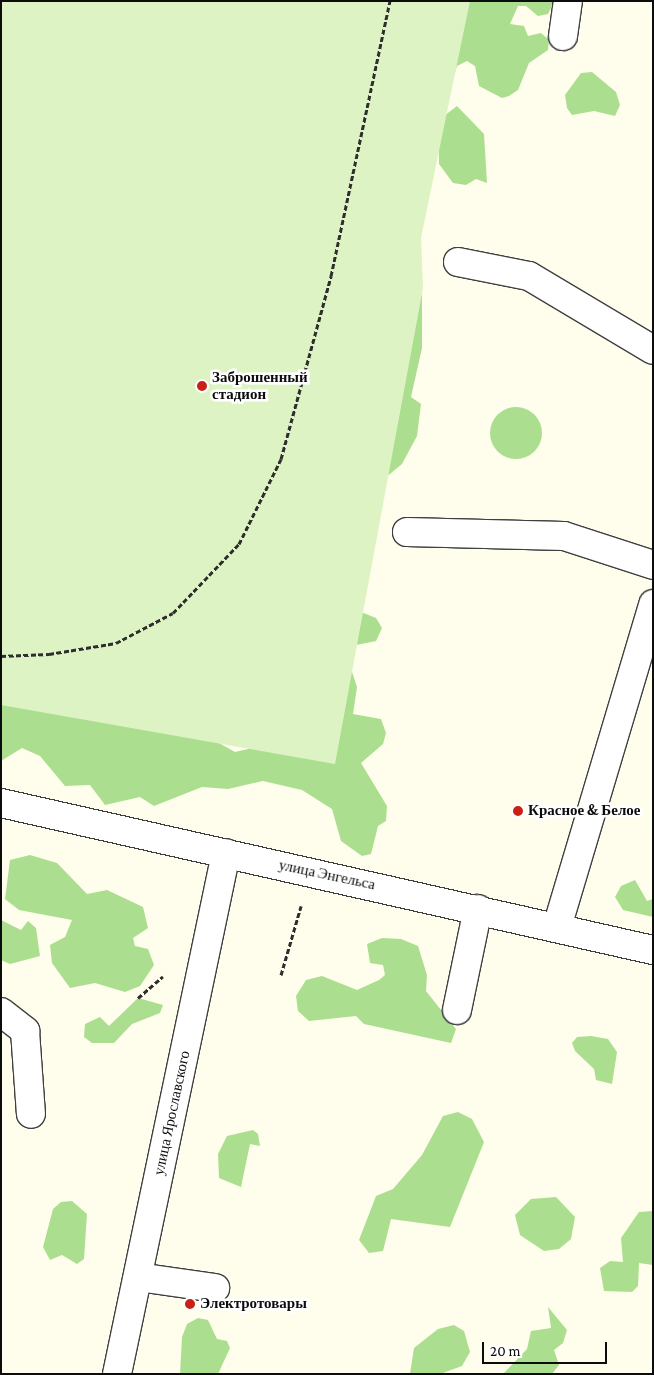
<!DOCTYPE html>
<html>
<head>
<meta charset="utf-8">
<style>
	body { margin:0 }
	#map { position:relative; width:654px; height:1375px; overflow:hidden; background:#fffdec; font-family:"Crimson Pro",serif }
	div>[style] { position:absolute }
	.forest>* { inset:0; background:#abdf8f }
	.round { border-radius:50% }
	.pitch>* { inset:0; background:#def3c4 }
	.path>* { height:3px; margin-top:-1.5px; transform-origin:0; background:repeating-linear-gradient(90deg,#2e2e2e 0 5px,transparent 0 7.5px) }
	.roads { filter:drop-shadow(1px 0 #3f3f3f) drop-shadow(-1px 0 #3f3f3f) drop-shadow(0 1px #3f3f3f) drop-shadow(0 -1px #3f3f3f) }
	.minor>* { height:28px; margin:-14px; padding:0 14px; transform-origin:14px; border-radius:14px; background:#fff }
	.dots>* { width:14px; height:14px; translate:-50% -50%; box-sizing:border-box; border:2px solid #fff; border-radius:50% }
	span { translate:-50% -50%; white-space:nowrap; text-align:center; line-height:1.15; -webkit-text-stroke:5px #fff; paint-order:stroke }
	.poi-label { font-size:15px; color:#0c0c0c; font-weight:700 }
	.left { translate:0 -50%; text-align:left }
	.street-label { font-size:15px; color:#0c0c0c }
	.frame { position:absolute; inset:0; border:2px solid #0c0c0c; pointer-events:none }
	.scale { position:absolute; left:482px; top:1342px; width:125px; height:22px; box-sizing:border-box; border:2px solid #0c0c0c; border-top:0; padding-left:6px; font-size:15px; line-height:18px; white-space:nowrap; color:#0c0c0c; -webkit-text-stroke:4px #fff; paint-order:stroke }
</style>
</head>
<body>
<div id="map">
	<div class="forest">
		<i style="clip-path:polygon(437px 1px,554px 1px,548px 14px,538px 16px,526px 6px,518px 6px,510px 24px,524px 26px,528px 36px,541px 33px,549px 40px,548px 50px,529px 63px,518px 90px,509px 96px,502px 98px,479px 86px,475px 66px,467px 61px,457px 66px,440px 119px,457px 106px,484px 134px,487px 183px,476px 179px,466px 185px,453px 183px,439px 164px)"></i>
		<i style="clip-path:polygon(592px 72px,616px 92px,620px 105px,615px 116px,594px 111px,572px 115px,567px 108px,565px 95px,581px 73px)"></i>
		<i style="clip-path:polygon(422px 293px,422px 348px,411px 397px,421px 404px,417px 436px,402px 464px,385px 478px,361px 612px,376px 618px,382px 628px,376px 641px,356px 645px,336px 552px)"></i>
		<i class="round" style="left:490px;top:407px;width:52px;height:52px"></i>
		<i style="clip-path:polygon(351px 669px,357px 687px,353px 714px,381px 719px,386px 733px,383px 744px,361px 763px,387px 806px,386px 821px,378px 826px,371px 854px,362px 856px,341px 841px,332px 809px,302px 790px,263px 781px,228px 789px,202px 787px,154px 806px,140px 797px,105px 805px,90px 785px,65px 786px,40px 756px,22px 748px,1px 761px,1px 695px,213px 732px,219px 743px,235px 752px,248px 749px)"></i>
		<i style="clip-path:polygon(30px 855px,57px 863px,87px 894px,107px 890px,143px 907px,148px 928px,133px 938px,135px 946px,148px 949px,154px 965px,140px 986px,125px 992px,95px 983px,70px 988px,52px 963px,50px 945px,65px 937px,72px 920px,19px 910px,5px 899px,10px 860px)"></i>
		<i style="clip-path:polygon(635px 880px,647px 901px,653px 899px,653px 917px,623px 910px,615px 897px,621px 886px)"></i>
		<i style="clip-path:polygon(1px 920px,21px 930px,28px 921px,36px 928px,40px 956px,10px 964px,1px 960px)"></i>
		<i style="clip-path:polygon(382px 938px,401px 939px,418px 946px,427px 975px,426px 991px,456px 1029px,451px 1043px,364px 1024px,356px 1016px,309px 1021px,298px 1011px,296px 996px,306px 980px,322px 976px,357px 990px,379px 980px,385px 975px,383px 965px,370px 963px,367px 944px)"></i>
		<i style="clip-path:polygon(138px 998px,163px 1005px,160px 1013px,132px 1024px,114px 1043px,92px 1043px,84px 1037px,85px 1024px,100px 1017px,109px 1026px)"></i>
		<i style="clip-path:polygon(591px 1036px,608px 1039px,617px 1052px,612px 1084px,596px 1080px,594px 1069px,575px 1051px,572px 1043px,577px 1037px)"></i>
		<i style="clip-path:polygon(458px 1112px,472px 1119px,484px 1142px,450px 1227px,391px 1219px,383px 1251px,369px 1253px,359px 1240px,376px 1196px,393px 1189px,422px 1155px,443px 1116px)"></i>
		<i style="clip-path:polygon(253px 1130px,258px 1134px,260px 1146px,250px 1144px,241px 1187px,219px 1178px,218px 1154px,227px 1136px)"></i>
		<i style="clip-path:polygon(556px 1197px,575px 1217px,571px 1239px,559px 1249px,544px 1251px,520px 1235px,515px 1215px,531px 1199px)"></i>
		<i style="clip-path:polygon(72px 1201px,87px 1214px,84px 1259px,77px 1264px,62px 1255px,50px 1260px,43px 1247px,53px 1209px,61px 1202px)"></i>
		<i style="clip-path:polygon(653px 1211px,653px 1265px,639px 1263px,638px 1286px,632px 1292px,604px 1291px,600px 1268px,610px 1261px,623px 1262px,621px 1238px,639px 1212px)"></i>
		<i style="clip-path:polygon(548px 1307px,567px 1330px,563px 1343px,554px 1350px,559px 1365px,552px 1374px,503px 1374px,527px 1349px,531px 1331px,551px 1328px)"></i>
		<i style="clip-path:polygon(198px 1318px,208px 1320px,217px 1339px,227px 1341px,230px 1348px,218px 1374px,180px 1374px,182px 1337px,187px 1324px)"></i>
		<i style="clip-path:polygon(454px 1325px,464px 1331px,470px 1352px,462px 1366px,440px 1374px,410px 1374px,414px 1348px,438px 1329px)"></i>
	</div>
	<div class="pitch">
		<i style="clip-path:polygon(1px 1px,470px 1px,421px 238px,423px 288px,335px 764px,1px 705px)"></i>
	</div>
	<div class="path">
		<i style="left:1px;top:656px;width:48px;rotate:-2.4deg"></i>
		<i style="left:49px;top:654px;width:68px;rotate:-9.3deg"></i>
		<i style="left:116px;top:643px;width:64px;rotate:-27.8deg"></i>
		<i style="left:173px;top:613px;width:95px;rotate:-46.3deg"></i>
		<i style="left:239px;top:544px;width:95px;rotate:-63.7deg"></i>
		<i style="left:281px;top:459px;width:190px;rotate:-74.7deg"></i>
		<i style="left:331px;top:276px;width:281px;rotate:-77.9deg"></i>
		<i style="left:281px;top:975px;width:72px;rotate:-73.8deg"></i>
		<i style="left:138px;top:998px;width:33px;rotate:-41deg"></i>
	</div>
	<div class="roads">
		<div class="minor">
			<i style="left:563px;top:36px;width:35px;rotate:-82deg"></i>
			<i style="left:458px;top:262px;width:72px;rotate:11.2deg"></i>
			<i style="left:529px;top:276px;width:144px;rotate:30.8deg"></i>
			<i style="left:407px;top:532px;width:157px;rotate:1.5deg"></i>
			<i style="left:564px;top:536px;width:94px;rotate:18deg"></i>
			<i style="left:1px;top:803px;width:668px;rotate:12.71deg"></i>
			<i style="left:557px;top:927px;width:337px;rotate:-73.4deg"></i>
			<i style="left:457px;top:1010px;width:103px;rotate:-78.3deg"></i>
			<i style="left:1px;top:1012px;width:31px;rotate:38deg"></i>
			<i style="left:25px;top:1031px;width:83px;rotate:85.9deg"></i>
			<i style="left:138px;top:1277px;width:78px;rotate:8.1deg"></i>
			<i style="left:117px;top:1374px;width:532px;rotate:-78.18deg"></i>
		</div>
	</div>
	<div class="dots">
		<i style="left:202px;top:386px;background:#c92017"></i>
		<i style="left:518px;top:811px;background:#c92017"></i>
		<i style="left:190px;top:1304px;background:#c92017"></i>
	</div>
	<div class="poi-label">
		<span class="left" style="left:212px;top:386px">Заброшенный<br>стадион</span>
		<span class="left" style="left:528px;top:811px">Красное &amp; Белое</span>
		<span class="left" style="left:200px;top:1304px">Электротовары</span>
	</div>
	<div class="street-label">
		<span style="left:327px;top:875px;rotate:12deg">улица Энгельса</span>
		<span style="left:172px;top:1113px;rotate:-78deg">улица Ярославского</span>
	</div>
	<div class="frame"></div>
	<div class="scale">20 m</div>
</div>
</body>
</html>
